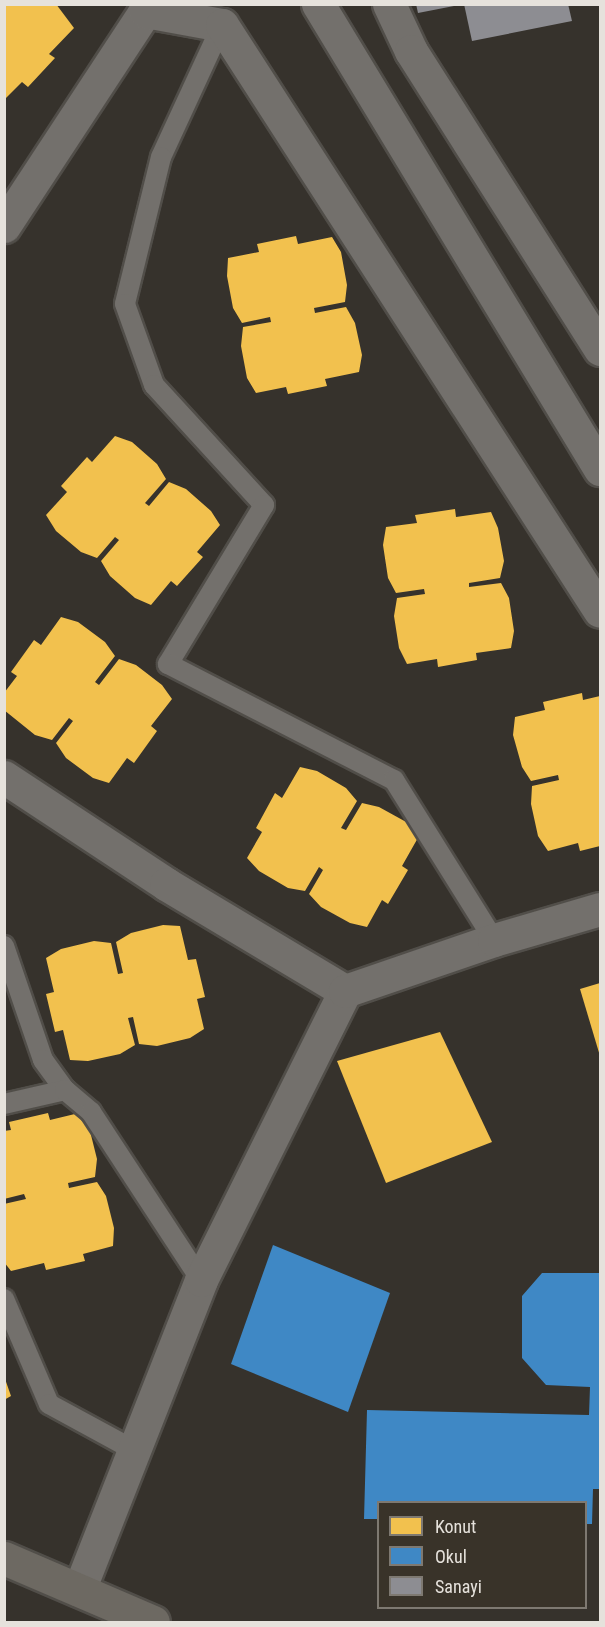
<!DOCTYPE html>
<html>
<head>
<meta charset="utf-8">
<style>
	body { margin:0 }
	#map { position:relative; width:605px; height:1627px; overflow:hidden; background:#36322c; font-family:"Roboto Condensed",sans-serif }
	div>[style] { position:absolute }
	.homes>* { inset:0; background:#f2c14e }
	.schools>* { inset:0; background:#3f88c5 }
	.industry>* { inset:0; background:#8d8d92 }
	.roads { filter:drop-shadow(2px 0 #514e49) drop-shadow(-2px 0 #514e49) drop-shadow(0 2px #514e49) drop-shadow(0 -2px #514e49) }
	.service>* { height:20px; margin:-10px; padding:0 10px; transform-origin:10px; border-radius:10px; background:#73706c }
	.minor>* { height:33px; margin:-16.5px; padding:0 16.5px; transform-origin:16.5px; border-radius:16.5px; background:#73706c }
	.tertiary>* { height:33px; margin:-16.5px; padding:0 16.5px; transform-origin:16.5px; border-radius:16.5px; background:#73706c }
	.secondary>* { height:33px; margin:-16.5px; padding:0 16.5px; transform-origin:16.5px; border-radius:16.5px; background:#6d6962 }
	span { translate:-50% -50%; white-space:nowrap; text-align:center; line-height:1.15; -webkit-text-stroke:6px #393329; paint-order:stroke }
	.frame { position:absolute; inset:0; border:6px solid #e6e2dc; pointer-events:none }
	.legend { position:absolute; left:377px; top:1501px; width:210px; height:108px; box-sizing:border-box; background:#393329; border:2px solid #7e7971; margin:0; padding:8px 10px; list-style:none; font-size:18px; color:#e6e2dc }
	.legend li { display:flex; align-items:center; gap:12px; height:30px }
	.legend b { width:30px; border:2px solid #7e7971 }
</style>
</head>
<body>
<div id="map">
	<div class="homes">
		<i style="clip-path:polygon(4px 4px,56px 4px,74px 28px,49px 54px,55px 58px,28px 87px,22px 82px,4px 100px)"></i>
		<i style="clip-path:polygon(296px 236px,298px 244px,332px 237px,341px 252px,347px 285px,345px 302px,314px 308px,315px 313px,346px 307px,355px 323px,362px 355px,359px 372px,325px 379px,327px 386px,288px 394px,286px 387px,256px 393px,247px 378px,241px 346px,243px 327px,271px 322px,270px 317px,242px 323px,233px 308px,227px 276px,228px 258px,259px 252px,257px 244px)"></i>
		<i style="clip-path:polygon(115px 436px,132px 442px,157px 464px,166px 479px,145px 503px,149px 506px,169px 482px,186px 489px,211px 511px,220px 525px,197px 552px,203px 557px,177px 586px,171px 581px,151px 605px,135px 598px,110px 576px,101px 561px,119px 540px,115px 537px,97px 558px,81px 552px,56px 531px,46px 515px,67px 492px,61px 486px,87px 457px,92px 462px)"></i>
		<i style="clip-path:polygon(455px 509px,456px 517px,491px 512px,498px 528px,504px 561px,500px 578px,469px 583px,469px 587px,501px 583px,509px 598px,514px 631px,511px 648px,476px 653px,477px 660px,438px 667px,437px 659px,407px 664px,399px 648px,394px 616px,397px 598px,425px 594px,424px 589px,396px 593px,388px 578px,383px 545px,386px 527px,417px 523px,415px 515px)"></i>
		<i style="clip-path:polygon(61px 617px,78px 622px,105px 642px,115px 656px,95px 682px,99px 685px,119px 659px,136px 665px,162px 685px,172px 699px,151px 726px,157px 731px,134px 763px,127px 758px,109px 783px,93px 778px,66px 758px,56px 743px,73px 721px,69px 718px,52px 740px,35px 735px,4px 710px,4px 693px,17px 676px,11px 672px,34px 640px,41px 645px)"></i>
		<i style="clip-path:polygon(582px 693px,583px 700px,600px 696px,600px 846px,580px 851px,578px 843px,548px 851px,538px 836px,531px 804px,532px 786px,559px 780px,558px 775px,531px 781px,522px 767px,513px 735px,515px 717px,545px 710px,543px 702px)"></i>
		<i style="clip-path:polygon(300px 767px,317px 771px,346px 788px,357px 801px,341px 828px,346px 830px,362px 803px,379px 807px,408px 823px,419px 836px,402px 866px,408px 870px,388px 904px,382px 900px,367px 927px,350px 923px,321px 907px,309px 894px,323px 870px,319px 867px,305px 891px,288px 888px,259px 871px,247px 858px,262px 832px,256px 828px,275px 793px,282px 798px)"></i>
		<i style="clip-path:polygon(163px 925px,180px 926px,188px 960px,196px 959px,205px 997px,197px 999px,204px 1029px,190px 1038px,157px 1046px,139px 1044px,133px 1017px,128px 1018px,135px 1045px,120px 1054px,88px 1061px,70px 1060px,63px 1030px,55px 1032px,46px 994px,54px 992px,46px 958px,61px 949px,94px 941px,111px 943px,118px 974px,123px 973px,116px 942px,131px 933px)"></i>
		<i style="clip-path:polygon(600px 983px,600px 1056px,580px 989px)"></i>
		<i style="clip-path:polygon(440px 1032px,492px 1142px,386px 1183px,337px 1061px)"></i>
		<i style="clip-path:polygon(48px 1113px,50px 1120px,79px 1113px,89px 1127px,97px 1159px,95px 1177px,68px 1183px,69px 1188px,97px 1182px,106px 1196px,114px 1228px,113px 1246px,83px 1254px,85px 1261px,46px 1270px,44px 1263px,11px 1271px,4px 1262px,4px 1204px,26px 1199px,24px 1194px,4px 1199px,4px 1131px,11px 1130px,9px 1122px)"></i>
		<i style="clip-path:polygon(4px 1376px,11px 1396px,4px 1400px)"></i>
	</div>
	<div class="schools">
		<i style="clip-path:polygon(273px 1245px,390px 1293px,348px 1412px,231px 1364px)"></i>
		<i style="clip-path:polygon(542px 1273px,600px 1273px,600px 1489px,593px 1489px,592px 1524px,586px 1524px,586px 1502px,378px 1502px,378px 1519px,364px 1519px,367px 1410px,589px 1415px,590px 1387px,546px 1385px,522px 1358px,522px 1296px)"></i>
	</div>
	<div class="industry">
		<i style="clip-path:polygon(416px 4px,454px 4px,454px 6px,418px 13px)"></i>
		<i style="clip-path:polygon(464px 4px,568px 4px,572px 21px,472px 41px)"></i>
	</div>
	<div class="roads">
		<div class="service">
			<i style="left:222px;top:25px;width:145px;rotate:114.8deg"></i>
			<i style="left:161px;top:157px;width:151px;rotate:103.8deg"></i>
			<i style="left:125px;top:304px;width:86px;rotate:70.3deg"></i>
			<i style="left:154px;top:385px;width:163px;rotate:47.5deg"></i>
			<i style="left:264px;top:505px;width:186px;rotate:121.1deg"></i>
			<i style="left:168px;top:664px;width:254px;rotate:27.2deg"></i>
			<i style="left:394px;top:780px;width:189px;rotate:58deg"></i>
			<i style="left:4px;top:946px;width:120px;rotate:71.1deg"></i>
			<i style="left:43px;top:1060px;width:37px;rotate:54deg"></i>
			<i style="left:4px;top:1104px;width:63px;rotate:-12.9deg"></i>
			<i style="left:65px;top:1090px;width:34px;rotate:40deg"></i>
			<i style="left:91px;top:1112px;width:201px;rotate:56.8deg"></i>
			<i style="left:4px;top:1299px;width:114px;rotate:66.8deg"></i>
			<i style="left:49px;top:1404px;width:94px;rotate:28.5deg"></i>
		</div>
		<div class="minor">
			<i style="left:4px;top:226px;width:257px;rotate:-56.7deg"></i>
			<i style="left:145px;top:11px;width:78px;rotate:10.3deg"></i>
			<i style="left:222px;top:25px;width:697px;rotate:57.18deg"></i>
			<i style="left:4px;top:777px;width:194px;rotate:33.4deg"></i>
			<i style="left:166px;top:884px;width:209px;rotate:30.9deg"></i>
			<i style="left:79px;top:1590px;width:333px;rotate:-68.5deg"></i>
			<i style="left:201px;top:1280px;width:323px;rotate:-63.5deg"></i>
			<i style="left:345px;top:991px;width:157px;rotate:-18.9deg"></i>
			<i style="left:494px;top:940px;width:110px;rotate:-16.3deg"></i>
		</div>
		<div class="tertiary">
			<i style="left:318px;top:4px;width:544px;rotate:58.77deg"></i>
			<i style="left:389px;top:4px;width:52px;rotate:64.9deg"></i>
			<i style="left:411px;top:51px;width:353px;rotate:57.6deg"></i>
		</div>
		<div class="secondary">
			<i style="left:4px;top:1558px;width:162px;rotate:23.2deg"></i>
		</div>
	</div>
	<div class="frame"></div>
	<ul class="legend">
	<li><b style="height:16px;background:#f2c14e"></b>Konut</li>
	<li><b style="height:16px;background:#3f88c5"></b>Okul</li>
	<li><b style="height:16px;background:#8d8d92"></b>Sanayi</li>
	</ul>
</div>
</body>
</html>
